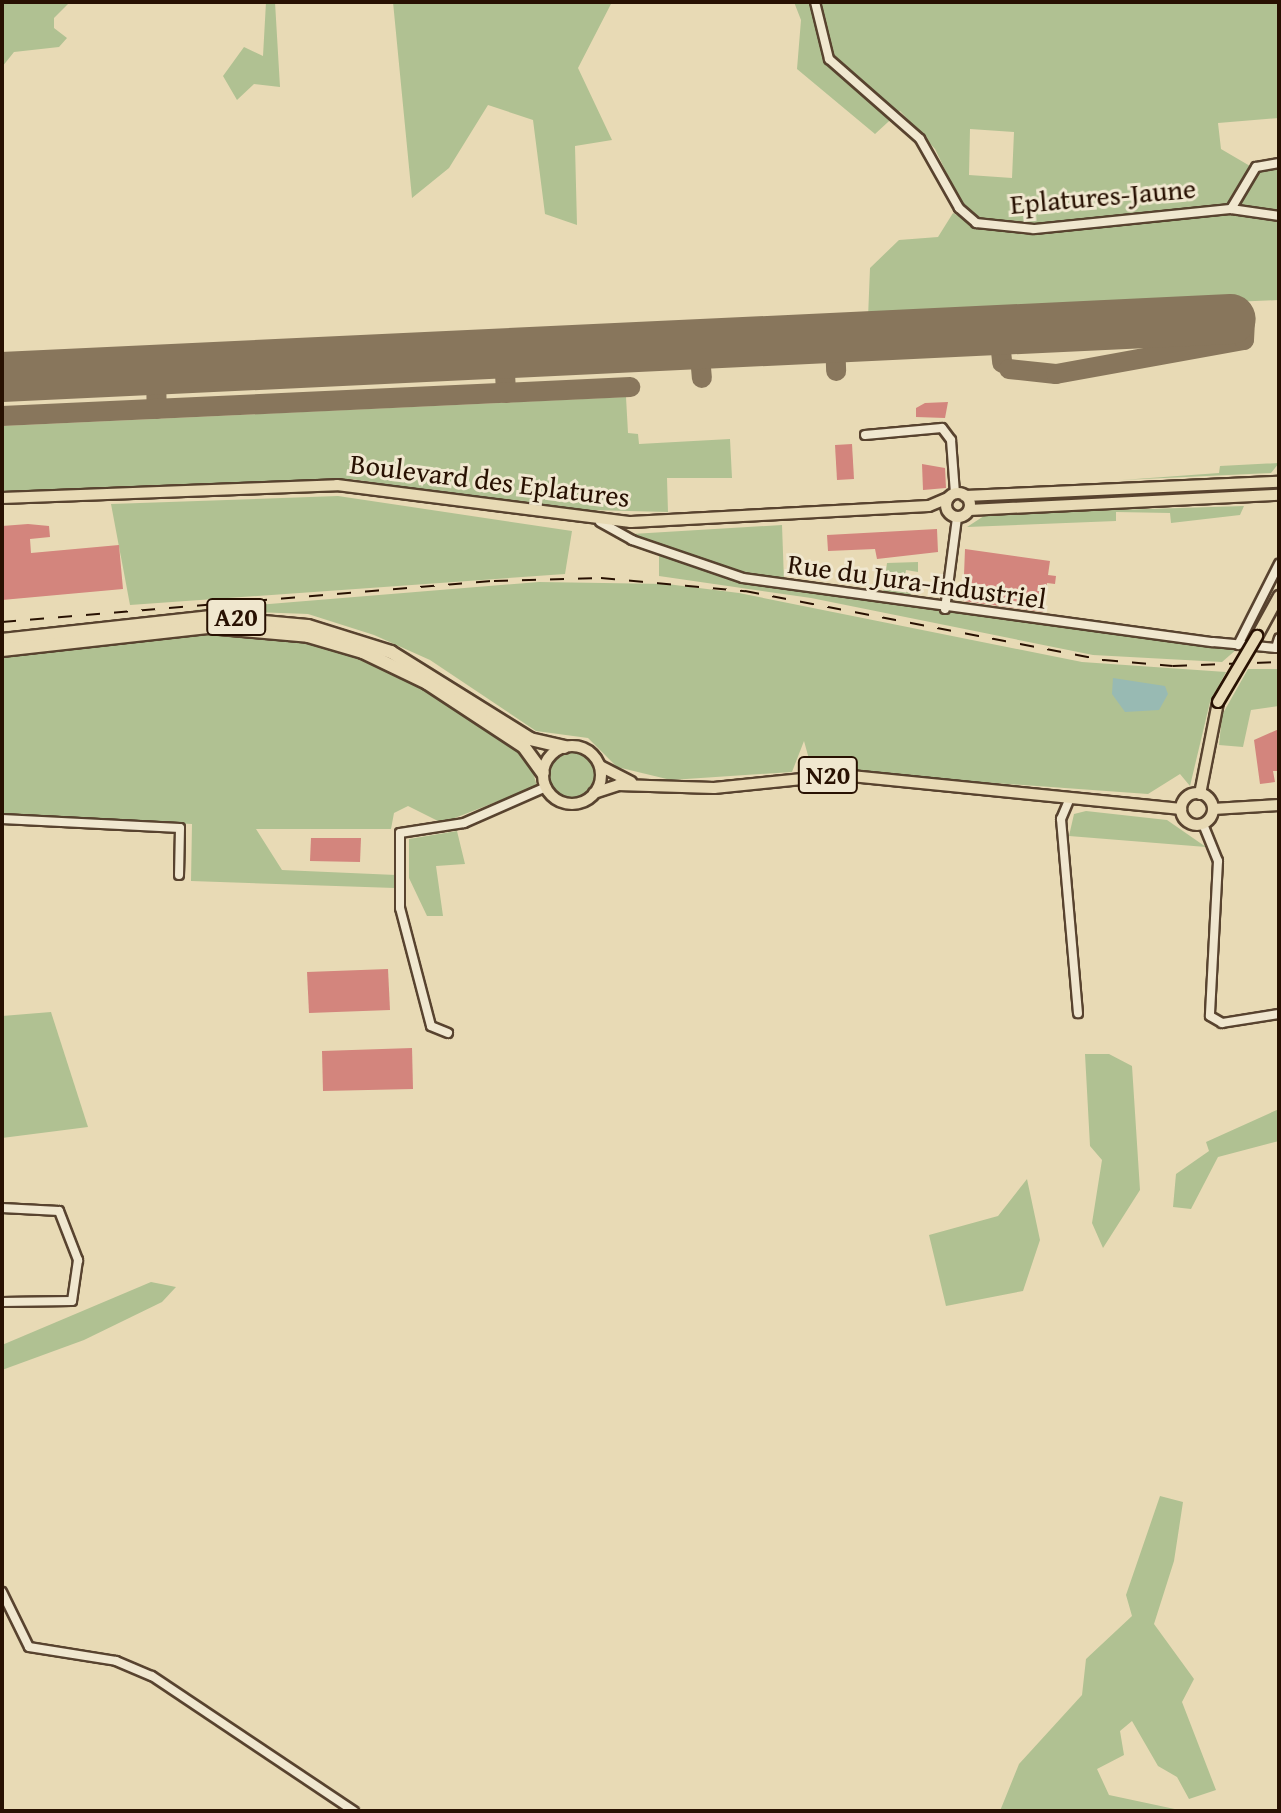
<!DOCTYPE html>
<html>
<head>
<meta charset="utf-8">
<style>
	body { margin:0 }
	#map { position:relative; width:1281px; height:1813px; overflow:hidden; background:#e8dab5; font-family:"Gentium Book Plus",serif }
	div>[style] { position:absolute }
	.green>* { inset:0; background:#b0c192 }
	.round { border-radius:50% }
	.water>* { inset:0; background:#98bab3 }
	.taxiway>* { height:20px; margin:-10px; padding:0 10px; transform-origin:10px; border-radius:10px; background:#88765c }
	.runway>* { height:50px; margin:-25px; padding:0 25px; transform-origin:25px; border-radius:25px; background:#88765c }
	.building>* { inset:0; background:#d3857d }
	.roads { filter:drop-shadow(2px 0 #58432f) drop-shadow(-2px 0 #58432f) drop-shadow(0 2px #58432f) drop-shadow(0 -2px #58432f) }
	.minor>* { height:8px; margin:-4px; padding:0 4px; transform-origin:4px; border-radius:4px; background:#f0e7cf }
	.major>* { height:10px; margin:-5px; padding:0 5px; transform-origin:5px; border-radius:5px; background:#e8dab5 }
	.major>.ring { margin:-5px; padding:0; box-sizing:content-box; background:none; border:10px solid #e8dab5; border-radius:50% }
	.highway>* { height:12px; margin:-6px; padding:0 6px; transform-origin:6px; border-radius:6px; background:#e8dab5 }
	.rail>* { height:2px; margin-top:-1px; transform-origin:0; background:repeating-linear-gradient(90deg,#281102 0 14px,transparent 0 28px) }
	.bridges { filter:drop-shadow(2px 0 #281102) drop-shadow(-2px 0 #281102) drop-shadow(0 2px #281102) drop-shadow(0 -2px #281102) }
	.major-bridge>* { height:10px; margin:-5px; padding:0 5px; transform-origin:5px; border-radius:5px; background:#e8dab5 }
	span { translate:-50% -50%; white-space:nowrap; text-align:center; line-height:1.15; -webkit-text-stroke:6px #f0e7cf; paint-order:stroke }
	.shield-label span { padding:2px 6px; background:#f0e7cf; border:2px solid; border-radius:6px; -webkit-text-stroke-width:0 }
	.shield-label { font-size:26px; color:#281102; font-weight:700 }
	.street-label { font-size:28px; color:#281102 }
	.frame { position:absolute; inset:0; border:4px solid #281102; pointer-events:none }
</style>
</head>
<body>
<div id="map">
	<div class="green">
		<i style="clip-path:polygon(2px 2px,70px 2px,54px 18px,54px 28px,67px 38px,59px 47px,14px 52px,2px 67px)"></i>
		<i style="clip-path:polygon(266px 2px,275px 2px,280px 87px,254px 84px,237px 100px,223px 76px,244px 47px,263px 56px)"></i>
		<i style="clip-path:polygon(393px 2px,612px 2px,578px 68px,612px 140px,575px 146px,577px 225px,545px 214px,533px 120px,488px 105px,449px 168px,412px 198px)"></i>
		<i style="clip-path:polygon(evenodd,794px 2px,1279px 2px,1279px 118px,1218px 123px,1221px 149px,1250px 166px,1227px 205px,1034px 225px,985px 222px,964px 209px,935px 149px,900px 111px,875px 134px,797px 69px,801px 20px,794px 2px,970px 129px,1014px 132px,1012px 178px,969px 175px,970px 129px)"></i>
		<i style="clip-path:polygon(1279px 166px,1279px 210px,1239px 204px,1254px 172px)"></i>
		<i style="clip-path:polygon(953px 213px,983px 229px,1014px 233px,1230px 213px,1277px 219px,1279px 300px,868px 318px,870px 268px,899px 240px,938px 237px)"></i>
		<i style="clip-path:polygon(626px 397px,628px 433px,638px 434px,639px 444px,730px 439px,732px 478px,667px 478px,668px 512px,551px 509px,351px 479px,2px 494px,2px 426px)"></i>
		<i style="clip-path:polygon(1279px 463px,1271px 473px,1122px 480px,1219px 473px,1220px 466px)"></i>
		<i style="clip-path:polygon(338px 496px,572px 531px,565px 574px,130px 605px,111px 504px)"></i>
		<i style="clip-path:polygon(1244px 506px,1240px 515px,1171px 523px,1170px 513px,1116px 512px,1116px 521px,967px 527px,987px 514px)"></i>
		<i style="clip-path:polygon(782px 525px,784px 581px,727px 569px,632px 534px)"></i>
		<i style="clip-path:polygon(659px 555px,784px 587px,1237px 649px,1222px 662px,1093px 655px,811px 598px,659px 576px)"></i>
		<i style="clip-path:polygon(918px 562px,918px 572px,906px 570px,902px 591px,911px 593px,910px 599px,883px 594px,887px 563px)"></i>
		<i style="clip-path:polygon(539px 582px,667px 584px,739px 593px,1082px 662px,1226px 672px,1210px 702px,1190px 786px,1180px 774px,1148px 794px,812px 770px,804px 741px,792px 772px,671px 780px,617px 767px,588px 738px,536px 731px,430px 660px,374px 635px,308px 614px,194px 610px)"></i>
		<i style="clip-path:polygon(207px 633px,301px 640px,358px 656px,432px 692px,529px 759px,537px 786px,442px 823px,408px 806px,394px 813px,391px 829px,256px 829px,282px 870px,396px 875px,395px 888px,191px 881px,192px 824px,2px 815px,2px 655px)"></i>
		<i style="clip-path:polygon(1248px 669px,1279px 669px,1279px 706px,1251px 710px,1243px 747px,1219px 745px,1222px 715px)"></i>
		<i class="round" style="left:549px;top:752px;width:46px;height:46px"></i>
		<i style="clip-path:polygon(1086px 811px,1167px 820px,1206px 847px,1069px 836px,1074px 814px)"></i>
		<i style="clip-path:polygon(457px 831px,465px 864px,436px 866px,443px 916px,427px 916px,409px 878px,409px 839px)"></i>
		<i style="clip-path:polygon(51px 1012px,88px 1127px,2px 1138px,2px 1016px)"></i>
		<i style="clip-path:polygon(1085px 1054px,1109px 1054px,1132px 1066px,1140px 1190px,1103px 1248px,1092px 1223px,1102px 1160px,1090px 1146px)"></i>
		<i style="clip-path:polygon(1279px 1109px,1279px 1141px,1218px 1157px,1191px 1209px,1173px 1207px,1176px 1174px,1209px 1151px,1206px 1142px)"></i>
		<i style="clip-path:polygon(1027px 1179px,1040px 1240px,1023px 1291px,946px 1306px,929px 1235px,998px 1216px)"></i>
		<i style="clip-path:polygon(151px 1282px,176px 1287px,162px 1302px,84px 1340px,2px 1370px,2px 1345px)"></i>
		<i style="clip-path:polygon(1160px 1496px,1183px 1502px,1174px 1561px,1154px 1624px,1194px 1679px,1182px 1702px,1216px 1790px,1189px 1799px,1177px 1777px,1158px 1766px,1132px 1721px,1120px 1731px,1124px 1755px,1097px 1769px,1109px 1795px,1184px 1811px,1000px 1811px,1019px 1764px,1082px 1695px,1086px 1659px,1132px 1616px,1126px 1595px)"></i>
	</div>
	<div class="water">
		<i style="clip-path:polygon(1113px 678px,1165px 686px,1168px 694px,1159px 710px,1125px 712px,1112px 694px)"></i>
	</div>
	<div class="taxiway">
		<i style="left:999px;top:332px;width:31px;rotate:84deg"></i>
		<i style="left:835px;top:338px;width:33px;rotate:88deg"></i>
		<i style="left:699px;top:345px;width:33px;rotate:85deg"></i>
		<i style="left:504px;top:354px;width:39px;rotate:87deg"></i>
		<i style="left:1009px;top:369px;width:47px;rotate:6.1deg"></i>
		<i style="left:1056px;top:374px;width:191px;rotate:-10.3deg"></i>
		<i style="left:1244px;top:340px;width:18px;rotate:-87deg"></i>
		<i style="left:1245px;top:322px;width:14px;rotate:-168deg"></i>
		<i style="left:156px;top:370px;width:39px;rotate:89deg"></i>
		<i style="left:2px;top:416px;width:629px;rotate:-2.64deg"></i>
	</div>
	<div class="runway">
		<i style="left:2px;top:377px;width:1230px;rotate:-2.7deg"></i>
	</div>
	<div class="building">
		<i style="clip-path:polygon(948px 402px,945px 418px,916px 417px,916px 408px,925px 403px)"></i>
		<i style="clip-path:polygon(852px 444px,854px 479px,837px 480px,835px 445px)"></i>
		<i style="clip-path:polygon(922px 464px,945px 468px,946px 488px,923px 490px)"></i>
		<i style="clip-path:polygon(28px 524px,49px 526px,50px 537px,30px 539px,31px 553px,119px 545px,123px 589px,2px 600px,2px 526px)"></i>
		<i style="clip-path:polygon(937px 529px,938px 552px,877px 559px,875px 549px,828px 551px,827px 535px)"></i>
		<i style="clip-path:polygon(965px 549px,1050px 561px,1048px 575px,1056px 576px,1055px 584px,1047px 583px,1043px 612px,963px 601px)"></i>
		<i style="clip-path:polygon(1279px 729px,1279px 771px,1273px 771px,1275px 782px,1260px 784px,1254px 740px)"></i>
		<i style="clip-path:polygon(311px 838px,361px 838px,360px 862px,310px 861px)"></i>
		<i style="clip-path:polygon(388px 969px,390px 1010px,309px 1013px,307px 972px)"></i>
		<i style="clip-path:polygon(412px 1048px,413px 1089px,323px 1091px,322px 1051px)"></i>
	</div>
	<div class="roads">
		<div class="minor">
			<i style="left:815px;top:2px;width:59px;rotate:76.2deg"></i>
			<i style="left:829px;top:59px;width:121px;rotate:41.3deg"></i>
			<i style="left:920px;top:139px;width:79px;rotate:60.5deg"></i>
			<i style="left:959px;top:208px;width:23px;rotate:41deg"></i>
			<i style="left:976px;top:223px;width:58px;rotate:5.9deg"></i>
			<i style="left:1034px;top:229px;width:198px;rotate:-5.8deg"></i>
			<i style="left:1279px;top:163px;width:23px;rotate:170deg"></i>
			<i style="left:1256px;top:167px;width:49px;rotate:120.8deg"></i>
			<i style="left:1231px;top:209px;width:49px;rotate:8.3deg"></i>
			<i style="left:865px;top:435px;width:77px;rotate:-5.2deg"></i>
			<i style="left:942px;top:428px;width:15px;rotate:53deg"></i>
			<i style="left:951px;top:440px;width:53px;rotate:85.7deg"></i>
			<i style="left:600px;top:522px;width:37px;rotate:29deg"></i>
			<i style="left:632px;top:540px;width:117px;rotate:18.9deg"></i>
			<i style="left:743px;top:578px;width:474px;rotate:7.8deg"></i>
			<i style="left:1213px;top:642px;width:63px;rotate:5.4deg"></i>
			<i style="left:1276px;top:648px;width:10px;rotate:-73deg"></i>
			<i style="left:945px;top:609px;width:92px;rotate:-82.5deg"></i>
			<i style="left:1238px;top:645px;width:91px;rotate:-63.2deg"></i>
			<i style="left:1070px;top:798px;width:23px;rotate:113deg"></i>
			<i style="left:1061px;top:819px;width:195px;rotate:85deg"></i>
			<i style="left:2px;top:819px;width:178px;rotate:2.9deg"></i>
			<i style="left:180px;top:828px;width:47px;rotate:91.2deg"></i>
			<i style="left:1203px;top:824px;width:40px;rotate:68deg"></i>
			<i style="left:1218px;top:861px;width:155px;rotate:93deg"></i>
			<i style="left:1210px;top:1016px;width:14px;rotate:30deg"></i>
			<i style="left:1222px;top:1023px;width:58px;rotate:-9deg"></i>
			<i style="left:448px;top:1033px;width:18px;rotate:-158deg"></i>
			<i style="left:431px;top:1026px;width:122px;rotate:-104.7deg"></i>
			<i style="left:400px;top:908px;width:75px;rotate:-90deg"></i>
			<i style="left:400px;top:833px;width:65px;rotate:-8.9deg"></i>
			<i style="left:464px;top:823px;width:90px;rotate:-23.7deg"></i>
			<i style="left:2px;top:1208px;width:57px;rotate:3deg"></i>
			<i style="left:59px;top:1211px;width:53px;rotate:68.8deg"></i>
			<i style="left:78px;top:1260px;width:41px;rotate:98.3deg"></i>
			<i style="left:72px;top:1301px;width:70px;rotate:179.2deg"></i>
			<i style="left:2px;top:1592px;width:61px;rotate:63.9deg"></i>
			<i style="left:29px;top:1647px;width:88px;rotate:9.1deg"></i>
			<i style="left:116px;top:1661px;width:39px;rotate:23deg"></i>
			<i style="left:152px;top:1676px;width:243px;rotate:33.8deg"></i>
		</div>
		<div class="major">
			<i class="ring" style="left:946px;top:493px;width:14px;height:14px"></i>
			<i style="left:965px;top:496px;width:314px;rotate:-2.6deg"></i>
			<i style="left:2px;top:498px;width:335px;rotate:-2.2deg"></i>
			<i style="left:337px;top:485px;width:296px;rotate:7.2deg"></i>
			<i style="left:631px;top:522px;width:298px;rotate:-3.1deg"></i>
			<i style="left:929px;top:506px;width:21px;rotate:-23deg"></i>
			<i style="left:969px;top:510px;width:310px;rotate:-2.8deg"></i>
			<i style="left:1257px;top:636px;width:46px;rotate:-61.2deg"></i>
			<i class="ring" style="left:543px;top:746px;width:48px;height:48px"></i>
			<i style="left:600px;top:766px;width:35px;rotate:27deg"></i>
			<i style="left:594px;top:793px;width:25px;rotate:-18deg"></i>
			<i style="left:618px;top:785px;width:96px;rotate:1.8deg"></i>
			<i style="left:714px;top:788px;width:128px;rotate:-5.8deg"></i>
			<i style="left:841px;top:775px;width:342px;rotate:5.7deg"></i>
			<i class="ring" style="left:1181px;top:793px;width:22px;height:22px"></i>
			<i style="left:1200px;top:794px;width:94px;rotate:-78.9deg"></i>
			<i style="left:1213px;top:809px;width:66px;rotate:-3.5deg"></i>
		</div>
		<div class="highway">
			<i style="left:2px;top:640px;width:208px;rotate:-6.3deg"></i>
			<i style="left:209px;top:617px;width:99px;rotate:5.2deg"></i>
			<i style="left:308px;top:626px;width:87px;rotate:17.4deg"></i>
			<i style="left:391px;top:652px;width:164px;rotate:32deg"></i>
			<i style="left:530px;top:739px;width:35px;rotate:13deg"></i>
			<i style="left:2px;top:650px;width:207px;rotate:-6.4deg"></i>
			<i style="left:208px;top:627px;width:100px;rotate:5.1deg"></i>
			<i style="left:308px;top:636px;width:57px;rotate:16.2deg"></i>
			<i style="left:363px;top:652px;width:71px;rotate:25.8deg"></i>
			<i style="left:427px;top:683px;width:116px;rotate:33.4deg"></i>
			<i style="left:524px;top:747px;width:32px;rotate:54deg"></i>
		</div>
	</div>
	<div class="rail">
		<i style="left:2px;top:622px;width:494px;rotate:-4.8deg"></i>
		<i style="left:494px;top:581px;width:107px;rotate:-1.6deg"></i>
		<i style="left:601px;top:578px;width:145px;rotate:5.2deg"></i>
		<i style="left:745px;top:591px;width:366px;rotate:10.9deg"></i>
		<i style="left:1104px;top:660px;width:69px;rotate:5deg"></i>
		<i style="left:1173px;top:666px;width:106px;rotate:-2.2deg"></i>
	</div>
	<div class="bridges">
		<div class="major-bridge">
			<i style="left:1218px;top:702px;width:77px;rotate:-59.4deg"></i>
		</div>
	</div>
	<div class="shield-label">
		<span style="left:236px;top:617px">A20</span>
		<span style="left:828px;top:775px">N20</span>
	</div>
	<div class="street-label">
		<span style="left:1103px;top:196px;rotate:-5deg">Eplatures-Jaune</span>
		<span style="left:490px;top:480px;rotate:7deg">Boulevard des Eplatures</span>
		<span style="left:917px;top:581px;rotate:8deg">Rue du Jura-Industriel</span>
	</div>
	<div class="frame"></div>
</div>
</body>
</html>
